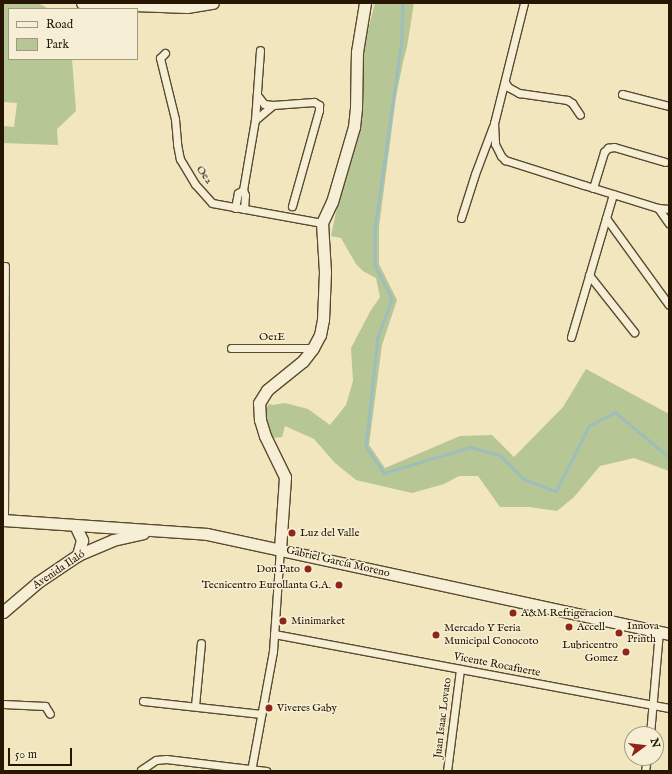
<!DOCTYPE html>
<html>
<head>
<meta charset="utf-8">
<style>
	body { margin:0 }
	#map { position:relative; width:672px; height:774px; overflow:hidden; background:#f1e6be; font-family:"IM FELL English",serif }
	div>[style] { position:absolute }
	.green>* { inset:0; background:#b6c694 }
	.stream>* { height:2.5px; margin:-1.25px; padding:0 1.25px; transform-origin:1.25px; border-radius:1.25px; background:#9dbeba }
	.roads { filter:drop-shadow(1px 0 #5a4a30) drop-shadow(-1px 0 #5a4a30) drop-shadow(0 1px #5a4a30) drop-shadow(0 -1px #5a4a30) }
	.street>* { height:7px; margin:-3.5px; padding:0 3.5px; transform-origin:3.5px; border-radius:3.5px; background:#f6efd5 }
	.secondary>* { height:11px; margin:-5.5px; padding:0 5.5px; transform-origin:5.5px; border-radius:5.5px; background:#f6efd5 }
	.dots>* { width:11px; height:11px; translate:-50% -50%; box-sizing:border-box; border:2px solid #f6efd5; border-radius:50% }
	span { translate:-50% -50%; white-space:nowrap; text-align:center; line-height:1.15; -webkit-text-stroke:3px #f6efd5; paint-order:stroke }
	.street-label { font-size:11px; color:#271601 }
	.poi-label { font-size:11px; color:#271601 }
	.left { translate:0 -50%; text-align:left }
	.right { translate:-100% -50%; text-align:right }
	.frame { position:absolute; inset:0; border:4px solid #271601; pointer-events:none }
	.legend { position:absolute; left:8px; top:8px; width:130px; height:52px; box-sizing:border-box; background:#f6efd5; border:1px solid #a39880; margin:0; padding:5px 7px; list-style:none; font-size:12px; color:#271601 }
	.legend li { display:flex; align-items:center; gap:8px; height:20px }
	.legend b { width:20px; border:1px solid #a39880 }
	.north { position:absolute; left:624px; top:726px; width:40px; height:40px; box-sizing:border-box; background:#f6efd5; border:1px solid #a39880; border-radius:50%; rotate:75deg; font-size:11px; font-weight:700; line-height:16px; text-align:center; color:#271601 }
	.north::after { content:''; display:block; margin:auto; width:14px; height:18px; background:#8f2418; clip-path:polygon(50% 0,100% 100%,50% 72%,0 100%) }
	.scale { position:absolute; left:8px; top:748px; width:64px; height:18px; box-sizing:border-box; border:2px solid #271601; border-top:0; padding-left:5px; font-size:12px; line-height:14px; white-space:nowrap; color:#271601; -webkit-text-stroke:3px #f6efd5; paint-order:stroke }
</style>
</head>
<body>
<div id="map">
	<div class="green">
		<i style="clip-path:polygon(3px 3px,38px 3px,49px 9px,9px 9px,9px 59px,72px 59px,76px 111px,57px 129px,58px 145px,3px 143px,3px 126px,14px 127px,17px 103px,3px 102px)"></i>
		<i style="clip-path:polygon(375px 3px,414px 3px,407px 47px,403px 62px,396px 97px,379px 227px,379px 264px,397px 300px,382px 345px,369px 445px,385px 468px,460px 436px,492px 435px,514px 457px,563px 407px,586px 369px,669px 414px,669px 471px,634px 458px,600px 466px,574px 497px,557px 511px,529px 507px,500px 507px,478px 476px,459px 476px,444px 484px,412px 493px,356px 480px,335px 463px,314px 439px,285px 426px,282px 437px,273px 438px,264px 417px,265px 410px,269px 404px,273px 405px,285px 403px,308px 409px,330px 425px,346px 405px,353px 381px,351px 348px,371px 310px,380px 297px,376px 278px,363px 271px,356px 264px,341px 238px,331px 236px,337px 207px,358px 133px,362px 109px,363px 49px)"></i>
	</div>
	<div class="stream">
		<i style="left:403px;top:3px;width:37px;rotate:92deg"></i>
		<i style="left:402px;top:40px;width:192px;rotate:98.1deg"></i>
		<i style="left:375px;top:230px;width:35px;rotate:90deg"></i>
		<i style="left:375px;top:265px;width:38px;rotate:63deg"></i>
		<i style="left:392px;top:299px;width:41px;rotate:109.7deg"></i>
		<i style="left:378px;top:338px;width:109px;rotate:96.3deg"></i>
		<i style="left:366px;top:446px;width:32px;rotate:56deg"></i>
		<i style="left:384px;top:473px;width:90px;rotate:-16.8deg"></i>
		<i style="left:470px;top:447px;width:31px;rotate:15deg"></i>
		<i style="left:500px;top:455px;width:34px;rotate:45deg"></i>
		<i style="left:524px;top:479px;width:34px;rotate:21deg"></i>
		<i style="left:556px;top:491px;width:73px;rotate:-63.1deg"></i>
		<i style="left:589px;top:426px;width:30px;rotate:-28deg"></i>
		<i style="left:615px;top:412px;width:70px;rotate:39.8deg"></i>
	</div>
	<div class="roads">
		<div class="street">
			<i style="left:524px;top:3px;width:124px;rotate:104deg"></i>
			<i style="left:494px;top:123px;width:21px;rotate:87deg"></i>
			<i style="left:495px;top:144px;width:13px;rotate:63deg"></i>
			<i style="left:501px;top:156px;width:6px;rotate:45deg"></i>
			<i style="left:505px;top:160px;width:83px;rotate:17.6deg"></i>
			<i style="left:584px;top:185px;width:77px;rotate:17.3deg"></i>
			<i style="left:658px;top:208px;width:11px;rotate:5deg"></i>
			<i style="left:165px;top:53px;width:7px;rotate:135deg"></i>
			<i style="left:160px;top:58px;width:63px;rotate:76.2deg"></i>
			<i style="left:175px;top:119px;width:25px;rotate:85deg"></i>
			<i style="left:177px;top:144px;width:15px;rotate:79deg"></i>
			<i style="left:180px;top:159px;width:29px;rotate:59deg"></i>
			<i style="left:195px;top:184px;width:25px;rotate:48deg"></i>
			<i style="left:212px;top:203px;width:112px;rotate:10.3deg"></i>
			<i style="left:505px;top:82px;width:6px;rotate:59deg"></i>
			<i style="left:508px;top:87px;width:13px;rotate:29deg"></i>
			<i style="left:519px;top:93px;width:49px;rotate:8.3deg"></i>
			<i style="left:567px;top:100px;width:6px;rotate:31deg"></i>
			<i style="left:572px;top:103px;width:14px;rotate:56deg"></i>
			<i style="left:622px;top:94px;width:49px;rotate:14.3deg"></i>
			<i style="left:257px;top:95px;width:11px;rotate:52deg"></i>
			<i style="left:264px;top:104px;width:9px;rotate:6deg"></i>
			<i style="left:255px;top:120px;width:70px;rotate:-85.9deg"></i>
			<i style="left:593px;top:188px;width:38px;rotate:-73deg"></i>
			<i style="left:604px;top:152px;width:6px;rotate:-45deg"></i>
			<i style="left:608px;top:148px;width:6px;rotate:-9deg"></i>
			<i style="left:614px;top:147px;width:53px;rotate:16.4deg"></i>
			<i style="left:235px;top:208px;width:15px;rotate:-79deg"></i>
			<i style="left:238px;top:193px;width:6px;rotate:-31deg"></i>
			<i style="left:658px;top:208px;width:19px;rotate:55deg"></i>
			<i style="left:244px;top:209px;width:14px;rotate:-86deg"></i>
			<i style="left:245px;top:195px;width:5px;rotate:-112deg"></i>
			<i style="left:243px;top:190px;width:71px;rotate:-80.3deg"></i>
			<i style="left:255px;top:120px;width:23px;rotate:-40deg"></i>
			<i style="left:273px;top:105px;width:41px;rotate:-4.2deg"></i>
			<i style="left:314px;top:102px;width:6px;rotate:31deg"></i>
			<i style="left:319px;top:105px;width:5px;rotate:90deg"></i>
			<i style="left:319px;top:110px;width:100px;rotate:105.7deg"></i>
			<i style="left:461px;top:218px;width:46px;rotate:-72.3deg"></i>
			<i style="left:475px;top:174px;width:51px;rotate:-69.4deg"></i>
			<i style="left:606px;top:218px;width:107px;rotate:54.1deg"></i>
			<i style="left:589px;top:275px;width:73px;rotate:51.7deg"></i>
			<i style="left:571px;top:337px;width:149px;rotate:-73.6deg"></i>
			<i style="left:231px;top:348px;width:82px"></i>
			<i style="left:4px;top:520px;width:254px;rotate:-89.8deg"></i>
			<i style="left:274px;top:634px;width:402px;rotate:10.6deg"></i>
			<i style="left:143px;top:701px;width:119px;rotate:6.3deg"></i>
			<i style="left:3px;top:704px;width:42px;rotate:2.7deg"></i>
			<i style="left:45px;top:706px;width:9px;rotate:58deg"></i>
			<i style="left:195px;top:706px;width:63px;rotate:-84.6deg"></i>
			<i style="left:650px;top:734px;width:102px;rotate:-85deg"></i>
			<i style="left:141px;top:770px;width:18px;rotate:-34deg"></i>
			<i style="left:156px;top:760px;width:10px;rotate:-6deg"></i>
			<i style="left:166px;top:759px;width:101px;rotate:6.8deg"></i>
			<i style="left:251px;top:771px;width:122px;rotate:-79.6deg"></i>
			<i style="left:273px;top:651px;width:102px;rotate:-86.1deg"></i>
			<i style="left:447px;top:771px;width:103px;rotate:-82.7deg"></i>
			<i style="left:645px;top:771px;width:13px;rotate:-81deg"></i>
		</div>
		<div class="secondary">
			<i style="left:82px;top:3px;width:105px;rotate:2.2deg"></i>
			<i style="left:187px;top:7px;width:26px;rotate:-9deg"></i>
			<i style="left:3px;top:520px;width:204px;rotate:3.9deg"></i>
			<i style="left:207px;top:534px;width:473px;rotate:12.2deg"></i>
			<i style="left:75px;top:525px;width:17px;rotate:65deg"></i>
			<i style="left:82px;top:540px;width:16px;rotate:105deg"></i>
			<i style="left:280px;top:549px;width:72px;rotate:-86deg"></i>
			<i style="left:285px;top:477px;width:46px;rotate:-116deg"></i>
			<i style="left:265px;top:436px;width:17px;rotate:-107deg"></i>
			<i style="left:260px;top:420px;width:17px;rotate:-93deg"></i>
			<i style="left:259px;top:403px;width:15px;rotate:-58deg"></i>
			<i style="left:267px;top:390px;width:46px;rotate:-38.9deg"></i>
			<i style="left:303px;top:361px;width:16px;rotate:-52deg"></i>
			<i style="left:313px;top:348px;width:15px;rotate:-62deg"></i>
			<i style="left:320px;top:335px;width:15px;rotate:-79deg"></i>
			<i style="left:323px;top:320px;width:48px;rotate:-87.6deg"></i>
			<i style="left:325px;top:272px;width:49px;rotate:-93.5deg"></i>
			<i style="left:322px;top:223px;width:23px;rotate:-65deg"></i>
			<i style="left:332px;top:202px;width:78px;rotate:-73.7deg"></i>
			<i style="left:354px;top:127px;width:19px;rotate:-84deg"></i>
			<i style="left:356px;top:108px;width:56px;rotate:-89deg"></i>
			<i style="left:357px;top:52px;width:50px;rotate:-80.7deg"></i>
			<i style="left:3px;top:612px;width:46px;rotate:-40.6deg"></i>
			<i style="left:38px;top:582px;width:48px;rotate:-34deg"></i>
			<i style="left:78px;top:555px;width:38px;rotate:-23deg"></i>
			<i style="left:113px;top:540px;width:31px;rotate:-13deg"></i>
		</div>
	</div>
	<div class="dots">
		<i style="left:292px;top:533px;background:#8f2418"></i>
		<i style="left:308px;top:569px;background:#8f2418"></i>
		<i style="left:339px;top:585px;background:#8f2418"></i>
		<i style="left:513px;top:613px;background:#8f2418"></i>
		<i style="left:283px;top:621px;background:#8f2418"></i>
		<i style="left:569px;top:627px;background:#8f2418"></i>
		<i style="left:619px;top:633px;background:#8f2418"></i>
		<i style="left:436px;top:635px;background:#8f2418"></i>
		<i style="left:626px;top:652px;background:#8f2418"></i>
		<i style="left:269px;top:708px;background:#8f2418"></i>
	</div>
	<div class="street-label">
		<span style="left:204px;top:175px;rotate:54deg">Oe2</span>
		<span style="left:272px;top:337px">Oe1E</span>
		<span style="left:338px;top:562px;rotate:13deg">Gabriel García Moreno</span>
		<span style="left:59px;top:570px;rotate:-34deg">Avenida Ilaló</span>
		<span style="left:497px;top:665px;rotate:11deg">Vicente Rocafuerte</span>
		<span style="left:443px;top:718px;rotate:-83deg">Juan Isaac Lovato</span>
	</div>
	<div class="poi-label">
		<span class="left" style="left:300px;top:533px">Luz del Valle</span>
		<span class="right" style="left:300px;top:569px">Don Pato</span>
		<span class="right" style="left:331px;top:585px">Tecnicentro Eurollanta G.A.</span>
		<span class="left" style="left:521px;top:613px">A&amp;M Refrigeracion</span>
		<span class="left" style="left:291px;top:621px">Minimarket</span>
		<span class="left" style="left:577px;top:627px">Accell</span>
		<span class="left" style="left:627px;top:633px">Innova<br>Printh</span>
		<span class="left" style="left:444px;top:635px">Mercado Y Feria<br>Municipal Conocoto</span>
		<span class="right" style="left:618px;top:652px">Lubricentro<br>Gomez</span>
		<span class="left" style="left:277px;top:708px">Viveres Gaby</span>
	</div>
	<div class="frame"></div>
	<ul class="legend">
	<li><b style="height:5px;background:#f6efd5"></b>Road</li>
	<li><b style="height:11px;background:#b6c694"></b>Park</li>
	</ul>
	<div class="north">N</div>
	<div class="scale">50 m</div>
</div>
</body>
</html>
